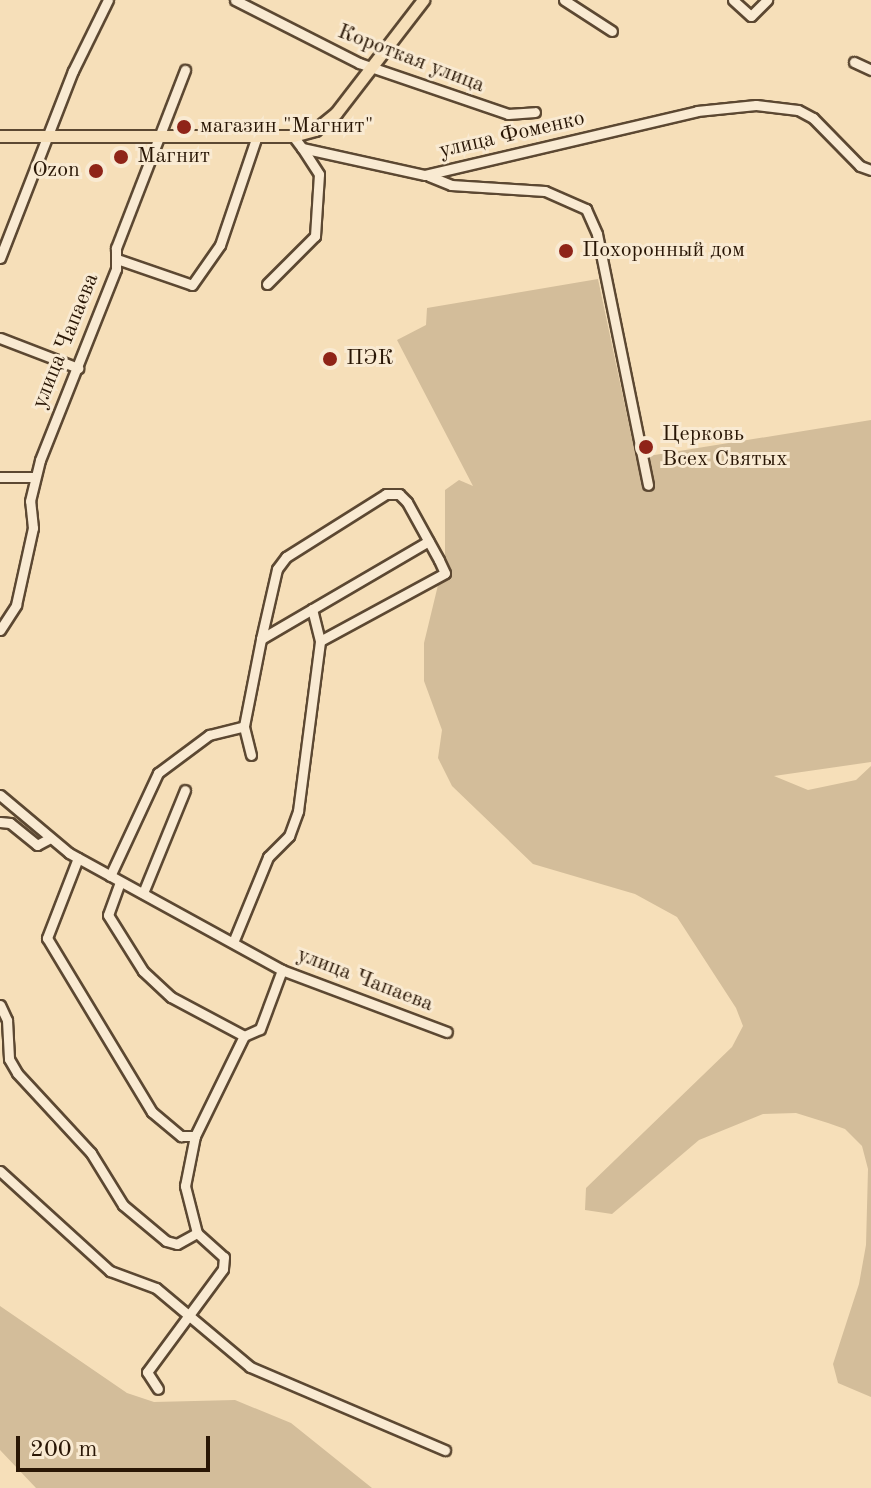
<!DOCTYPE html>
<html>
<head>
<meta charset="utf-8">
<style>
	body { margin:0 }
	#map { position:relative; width:871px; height:1488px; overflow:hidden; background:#f6dfb9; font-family:"Old Standard TT",serif }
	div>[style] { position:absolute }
	.green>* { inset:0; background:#d3bd9a }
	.roads { filter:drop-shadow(2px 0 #5c4832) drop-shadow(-2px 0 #5c4832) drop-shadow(0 2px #5c4832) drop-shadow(0 -2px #5c4832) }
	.minor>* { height:9px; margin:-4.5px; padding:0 4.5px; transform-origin:4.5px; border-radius:4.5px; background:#f9ead2 }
	.major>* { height:11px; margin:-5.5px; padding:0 5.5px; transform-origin:5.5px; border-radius:5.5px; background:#f6dfb9 }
	.dots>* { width:22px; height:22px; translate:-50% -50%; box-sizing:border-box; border:4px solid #f9ead2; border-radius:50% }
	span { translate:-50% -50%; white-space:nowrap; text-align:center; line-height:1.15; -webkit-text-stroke:6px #f9ead2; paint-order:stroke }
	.street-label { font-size:22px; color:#291605 }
	.poi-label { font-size:22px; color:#291605 }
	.left { translate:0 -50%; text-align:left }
	.right { translate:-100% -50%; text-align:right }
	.scale { position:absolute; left:16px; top:1436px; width:194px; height:36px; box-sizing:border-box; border:4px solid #291605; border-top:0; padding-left:10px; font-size:24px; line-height:28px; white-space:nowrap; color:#291605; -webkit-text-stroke:6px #f9ead2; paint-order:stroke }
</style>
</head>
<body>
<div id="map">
	<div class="green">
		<i style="clip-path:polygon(598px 279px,636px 458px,871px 420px,871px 762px,774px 776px,808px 790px,856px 780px,871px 766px,871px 1397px,838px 1383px,833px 1364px,859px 1284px,866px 1245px,868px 1169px,862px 1146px,845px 1129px,828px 1123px,796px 1113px,763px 1114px,699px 1140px,612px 1214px,585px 1210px,586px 1188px,732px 1047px,743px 1026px,736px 1008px,677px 917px,635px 894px,533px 864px,452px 786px,438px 758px,442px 730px,424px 681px,424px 643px,445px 556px,445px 490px,459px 480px,473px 486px,397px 340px,426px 325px,427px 308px)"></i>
		<i style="clip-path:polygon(0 1306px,127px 1393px,154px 1402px,235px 1400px,291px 1423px,372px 1488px,36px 1488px,0 1450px)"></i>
	</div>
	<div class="roads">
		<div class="minor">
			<i style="left:235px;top:0;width:139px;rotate:26.9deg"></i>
			<i style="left:359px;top:63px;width:157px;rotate:18.9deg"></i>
			<i style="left:508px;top:114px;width:27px;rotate:-4deg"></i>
			<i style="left:564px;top:0;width:57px;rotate:32.9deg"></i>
			<i style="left:733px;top:0;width:24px;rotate:42deg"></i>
			<i style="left:751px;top:16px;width:23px;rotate:-45deg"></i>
			<i style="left:854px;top:62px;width:19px;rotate:25deg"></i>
			<i style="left:293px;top:136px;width:15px;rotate:53deg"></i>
			<i style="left:302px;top:148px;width:126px;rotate:12.4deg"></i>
			<i style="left:425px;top:175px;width:279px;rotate:-13.2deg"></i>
			<i style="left:697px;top:111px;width:59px;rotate:-5.8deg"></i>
			<i style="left:756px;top:105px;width:42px;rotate:6.8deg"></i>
			<i style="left:798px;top:110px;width:17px;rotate:28deg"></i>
			<i style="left:813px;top:118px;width:67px;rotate:45.6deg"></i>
			<i style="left:860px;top:166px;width:12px;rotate:20deg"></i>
			<i style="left:429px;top:176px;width:24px;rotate:22deg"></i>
			<i style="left:451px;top:185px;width:94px;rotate:3.7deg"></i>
			<i style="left:545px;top:191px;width:45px;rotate:23.7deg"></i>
			<i style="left:586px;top:209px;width:27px;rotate:66deg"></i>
			<i style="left:597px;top:234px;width:256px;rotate:78.5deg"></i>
			<i style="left:0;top:258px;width:201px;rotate:-68.7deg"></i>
			<i style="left:73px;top:71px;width:79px;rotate:-63.8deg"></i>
			<i style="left:117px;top:259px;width:79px;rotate:19.1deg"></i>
			<i style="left:192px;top:285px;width:49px;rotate:-55deg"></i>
			<i style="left:220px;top:245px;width:115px;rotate:-71.3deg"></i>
			<i style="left:267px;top:284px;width:68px;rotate:-45deg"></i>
			<i style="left:315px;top:236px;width:62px;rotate:-86.3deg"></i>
			<i style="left:319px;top:174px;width:31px;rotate:-123deg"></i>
			<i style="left:0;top:338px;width:84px;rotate:21deg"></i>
			<i style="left:0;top:477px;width:35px"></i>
			<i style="left:0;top:630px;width:30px;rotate:-57deg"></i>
			<i style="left:16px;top:605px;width:79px;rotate:-77.6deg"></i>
			<i style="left:33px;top:528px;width:27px;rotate:-96deg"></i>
			<i style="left:30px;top:501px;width:42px;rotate:-76.3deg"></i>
			<i style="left:40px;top:460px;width:206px;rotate:-68.3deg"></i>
			<i style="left:116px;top:269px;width:21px;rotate:-90deg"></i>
			<i style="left:116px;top:248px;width:191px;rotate:-68.8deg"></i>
			<i style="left:320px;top:641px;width:142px;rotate:-28.5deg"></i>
			<i style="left:445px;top:573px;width:14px;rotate:-115deg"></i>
			<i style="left:439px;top:560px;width:66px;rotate:-118.9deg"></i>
			<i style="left:407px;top:502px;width:11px;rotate:-135deg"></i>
			<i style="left:399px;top:494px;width:13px;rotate:180deg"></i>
			<i style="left:386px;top:494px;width:118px;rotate:147.8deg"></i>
			<i style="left:286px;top:557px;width:15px;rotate:127deg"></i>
			<i style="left:277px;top:569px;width:72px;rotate:102.9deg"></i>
			<i style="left:261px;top:639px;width:194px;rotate:-30.3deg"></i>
			<i style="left:251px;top:755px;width:30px;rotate:-104deg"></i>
			<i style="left:244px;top:726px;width:89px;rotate:-78.9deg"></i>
			<i style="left:0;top:795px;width:90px;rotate:40deg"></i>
			<i style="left:69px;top:853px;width:243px;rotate:28.8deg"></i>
			<i style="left:282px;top:970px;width:176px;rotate:20.6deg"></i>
			<i style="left:0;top:822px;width:10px;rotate:6deg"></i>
			<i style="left:10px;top:823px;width:35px;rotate:39deg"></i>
			<i style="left:37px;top:845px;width:15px;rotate:-28deg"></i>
			<i style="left:78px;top:858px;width:86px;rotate:111.2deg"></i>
			<i style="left:47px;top:938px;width:203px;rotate:58.9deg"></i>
			<i style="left:152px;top:1112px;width:38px;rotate:40deg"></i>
			<i style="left:181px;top:1136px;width:14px"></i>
			<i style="left:110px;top:876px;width:114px;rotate:-65deg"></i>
			<i style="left:158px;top:773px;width:64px;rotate:-36.7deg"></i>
			<i style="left:209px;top:735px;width:36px;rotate:-14deg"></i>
			<i style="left:120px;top:882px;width:35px;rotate:110deg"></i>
			<i style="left:108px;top:915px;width:66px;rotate:58deg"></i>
			<i style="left:143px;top:971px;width:38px;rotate:43deg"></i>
			<i style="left:171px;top:997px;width:83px;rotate:28.1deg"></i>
			<i style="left:143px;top:893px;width:111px;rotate:-67.8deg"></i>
			<i style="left:234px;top:940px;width:90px;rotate:-67.7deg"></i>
			<i style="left:268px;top:857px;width:30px;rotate:-45deg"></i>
			<i style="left:289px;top:836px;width:27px;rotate:-70deg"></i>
			<i style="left:298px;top:811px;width:171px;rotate:-82.6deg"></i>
			<i style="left:320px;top:641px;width:33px;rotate:-104deg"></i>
			<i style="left:0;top:1005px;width:17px;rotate:65deg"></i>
			<i style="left:7px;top:1020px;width:39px;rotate:87deg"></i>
			<i style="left:9px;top:1059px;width:16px;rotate:60deg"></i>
			<i style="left:17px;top:1073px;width:109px;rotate:47.2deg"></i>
			<i style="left:91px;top:1153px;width:61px;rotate:58.4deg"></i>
			<i style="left:123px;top:1205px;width:56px;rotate:39.9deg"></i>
			<i style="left:166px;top:1241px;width:11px;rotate:15deg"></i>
			<i style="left:177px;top:1244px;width:23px;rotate:-29deg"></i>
			<i style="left:197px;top:1233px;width:36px;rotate:42deg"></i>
			<i style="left:224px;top:1257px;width:12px;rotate:95deg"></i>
			<i style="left:223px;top:1269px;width:128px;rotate:126.4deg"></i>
			<i style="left:147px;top:1372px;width:20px;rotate:57deg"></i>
			<i style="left:0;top:1171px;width:149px;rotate:42.3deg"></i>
			<i style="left:110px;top:1271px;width:49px;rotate:20.3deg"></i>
			<i style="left:156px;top:1288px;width:123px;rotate:40deg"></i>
			<i style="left:250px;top:1367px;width:212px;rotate:23.1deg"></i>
			<i style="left:197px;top:1233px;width:49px;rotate:-104.3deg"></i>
			<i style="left:185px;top:1186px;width:51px;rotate:-78.7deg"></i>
			<i style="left:195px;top:1136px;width:111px;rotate:-63.9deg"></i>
			<i style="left:244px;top:1036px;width:17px;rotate:-24deg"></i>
			<i style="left:260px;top:1029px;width:63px;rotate:-69.6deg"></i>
		</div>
		<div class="major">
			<i style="left:0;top:136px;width:293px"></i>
			<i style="left:293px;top:136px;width:23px;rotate:-15deg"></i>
			<i style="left:315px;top:130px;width:27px;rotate:-39deg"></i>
			<i style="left:336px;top:113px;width:143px;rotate:-52.4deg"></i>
		</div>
	</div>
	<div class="dots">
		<i style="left:184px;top:127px;background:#8f2418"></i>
		<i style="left:121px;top:157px;background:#8f2418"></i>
		<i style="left:96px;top:171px;background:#8f2418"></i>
		<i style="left:566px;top:251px;background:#8f2418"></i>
		<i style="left:330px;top:359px;background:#8f2418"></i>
		<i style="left:646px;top:447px;background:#8f2418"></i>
	</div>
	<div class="street-label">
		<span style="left:411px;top:59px;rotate:21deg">Короткая улица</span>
		<span style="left:512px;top:135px;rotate:-13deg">улица Фоменко</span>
		<span style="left:66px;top:341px;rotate:-68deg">улица Чапаева</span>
		<span style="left:365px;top:980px;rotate:21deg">улица Чапаева</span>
	</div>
	<div class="poi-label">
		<span class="left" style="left:200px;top:127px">магазин "Магнит"</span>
		<span class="left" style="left:137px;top:157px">Магнит</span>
		<span class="right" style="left:80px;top:171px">Ozon</span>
		<span class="left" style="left:582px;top:251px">Похоронный дом</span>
		<span class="left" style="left:346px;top:359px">ПЭК</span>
		<span class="left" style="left:662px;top:447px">Церковь<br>Всех Святых</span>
	</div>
	<div class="scale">200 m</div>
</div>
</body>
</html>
